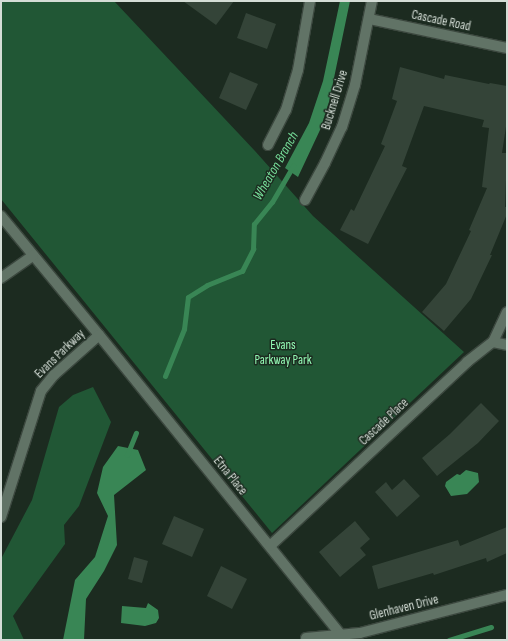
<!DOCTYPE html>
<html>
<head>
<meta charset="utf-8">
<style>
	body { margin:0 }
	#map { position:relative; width:508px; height:641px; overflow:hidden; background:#1c2b20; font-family:"Sofia Sans Condensed",sans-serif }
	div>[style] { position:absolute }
	.green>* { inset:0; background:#215735 }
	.water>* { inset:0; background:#398655 }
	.stream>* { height:5px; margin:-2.5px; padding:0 2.5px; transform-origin:2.5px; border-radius:2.5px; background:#398655 }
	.building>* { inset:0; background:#344438 }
	.roads { filter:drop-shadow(1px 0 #3c483f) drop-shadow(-1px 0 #3c483f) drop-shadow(0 1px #3c483f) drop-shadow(0 -1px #3c483f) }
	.minor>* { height:10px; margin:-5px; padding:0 5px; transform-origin:5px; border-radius:5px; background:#617366 }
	span { translate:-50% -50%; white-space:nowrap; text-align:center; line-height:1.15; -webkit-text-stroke:3px #1c2b20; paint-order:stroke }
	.street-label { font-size:13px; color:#d4ddd6 }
	.park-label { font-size:13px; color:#94fbb5 }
	.water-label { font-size:14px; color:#76dd99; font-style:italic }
	.frame { position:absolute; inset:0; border:2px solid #d4ddd6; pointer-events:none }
</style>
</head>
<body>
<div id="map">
	<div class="green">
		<i style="clip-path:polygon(1px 1px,114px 1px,255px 151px,313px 216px,464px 352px,272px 533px,1px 199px)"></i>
		<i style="clip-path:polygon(93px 387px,111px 422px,79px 506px,64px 525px,65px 544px,13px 616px,24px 640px,1px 640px,1px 559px,32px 500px,59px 407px,73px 395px)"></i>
	</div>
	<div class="water">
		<i style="clip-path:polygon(340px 1px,350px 1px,329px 102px,320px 130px,298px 177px,285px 168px,309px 123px,323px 81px)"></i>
		<i style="clip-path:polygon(118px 446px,138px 450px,146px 470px,114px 495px,117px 545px,104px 571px,86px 599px,84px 640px,63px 640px,75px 580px,95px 557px,108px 516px,97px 493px,103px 467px)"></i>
		<i style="clip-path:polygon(466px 470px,478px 473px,479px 482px,467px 494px,451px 496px,445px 486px,446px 482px,457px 474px,460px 475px)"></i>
		<i style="clip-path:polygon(148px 603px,158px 610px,159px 618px,156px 623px,145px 626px,121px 623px,122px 606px,146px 608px)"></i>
	</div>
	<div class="stream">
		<i style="left:165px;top:376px;width:51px;rotate:-68deg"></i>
		<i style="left:184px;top:329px;width:32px;rotate:-83deg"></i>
		<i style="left:188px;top:297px;width:22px;rotate:-32deg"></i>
		<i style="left:207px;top:285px;width:38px;rotate:-22deg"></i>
		<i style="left:242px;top:271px;width:25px;rotate:-63deg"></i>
		<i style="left:253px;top:249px;width:25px;rotate:-88deg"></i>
		<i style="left:254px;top:224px;width:28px;rotate:-51deg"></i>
		<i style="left:272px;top:202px;width:42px;rotate:-59.7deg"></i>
		<i style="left:127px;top:455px;width:24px;rotate:-68deg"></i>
		<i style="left:449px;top:640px;width:44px;rotate:-17.2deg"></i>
	</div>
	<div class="building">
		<i style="clip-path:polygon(183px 1px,234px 1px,216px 25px)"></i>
		<i style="clip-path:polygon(246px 13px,276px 24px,267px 49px,237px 38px)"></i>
		<i style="clip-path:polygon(400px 67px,444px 79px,445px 75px,489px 84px,490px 83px,507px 86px,507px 120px,502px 153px,507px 153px,505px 207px,507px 207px,507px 214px,490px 255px,492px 255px,471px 299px,444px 331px,422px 312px,446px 284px,471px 231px,469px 230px,487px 188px,482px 187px,489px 128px,482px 127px,484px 120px,424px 106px,402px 166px,407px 168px,368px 244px,340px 230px,351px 209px,354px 211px,385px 146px,381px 144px,397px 101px,392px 99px)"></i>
		<i style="clip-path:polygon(230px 72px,258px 84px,246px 110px,219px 98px)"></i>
		<i style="clip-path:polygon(481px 403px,499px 421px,478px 443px,437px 476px,422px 458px,450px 434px)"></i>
		<i style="clip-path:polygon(404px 479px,420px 496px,397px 517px,375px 492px,386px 482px,392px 490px)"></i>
		<i style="clip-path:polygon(174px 516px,204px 529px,192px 557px,162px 544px)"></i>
		<i style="clip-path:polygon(355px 521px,370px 539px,360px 548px,366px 555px,340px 577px,319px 552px)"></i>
		<i style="clip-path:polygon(507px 527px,507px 553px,487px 562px,486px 558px,434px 575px,433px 573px,378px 589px,372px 566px,458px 540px,460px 546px)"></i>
		<i style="clip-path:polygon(134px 557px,148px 561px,142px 583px,128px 579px)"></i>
		<i style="clip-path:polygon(221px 566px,247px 579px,232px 609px,207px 596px)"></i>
	</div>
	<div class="roads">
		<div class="minor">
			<i style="left:369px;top:19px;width:141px;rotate:11.9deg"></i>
			<i style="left:268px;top:145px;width:39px;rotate:-63deg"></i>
			<i style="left:286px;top:110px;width:42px;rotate:-73.3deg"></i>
			<i style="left:298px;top:70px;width:70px;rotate:-80.1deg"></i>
			<i style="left:305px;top:200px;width:42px;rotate:-61.6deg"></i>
			<i style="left:325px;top:163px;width:40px;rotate:-65deg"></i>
			<i style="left:342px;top:127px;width:44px;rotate:-72.8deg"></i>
			<i style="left:355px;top:85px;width:86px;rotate:-78.6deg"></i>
			<i style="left:1px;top:216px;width:154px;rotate:50.5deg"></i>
			<i style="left:99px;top:335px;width:384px;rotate:51.1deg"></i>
			<i style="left:1px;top:278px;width:39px;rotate:-35deg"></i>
			<i style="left:493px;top:342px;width:14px;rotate:12deg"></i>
			<i style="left:1px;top:517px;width:132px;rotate:-72.4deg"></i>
			<i style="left:41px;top:391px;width:21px;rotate:-51deg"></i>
			<i style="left:54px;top:375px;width:60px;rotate:-41.6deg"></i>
			<i style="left:270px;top:546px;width:270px;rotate:-43deg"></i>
			<i style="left:467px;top:362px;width:33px;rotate:-38deg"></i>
			<i style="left:493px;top:342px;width:33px;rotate:-65deg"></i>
			<i style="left:306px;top:638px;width:54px;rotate:-5.3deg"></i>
			<i style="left:360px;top:633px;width:152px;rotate:-14.5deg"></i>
		</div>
	</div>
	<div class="street-label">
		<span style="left:441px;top:21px;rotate:12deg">Cascade Road</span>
		<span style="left:335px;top:100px;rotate:-73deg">Bucknell Drive</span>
		<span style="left:60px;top:354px;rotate:-44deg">Evans Parkway</span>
		<span style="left:384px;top:422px;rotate:-43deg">Cascade Place</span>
		<span style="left:230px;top:476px;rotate:51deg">Etna Place</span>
		<span style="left:404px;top:608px;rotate:-14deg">Glenhaven Drive</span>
	</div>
	<div class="park-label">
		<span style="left:283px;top:353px">Evans<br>Parkway Park</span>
	</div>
	<div class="water-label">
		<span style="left:276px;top:166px;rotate:-60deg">Wheaton Branch</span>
	</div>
	<div class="frame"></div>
</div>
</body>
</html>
